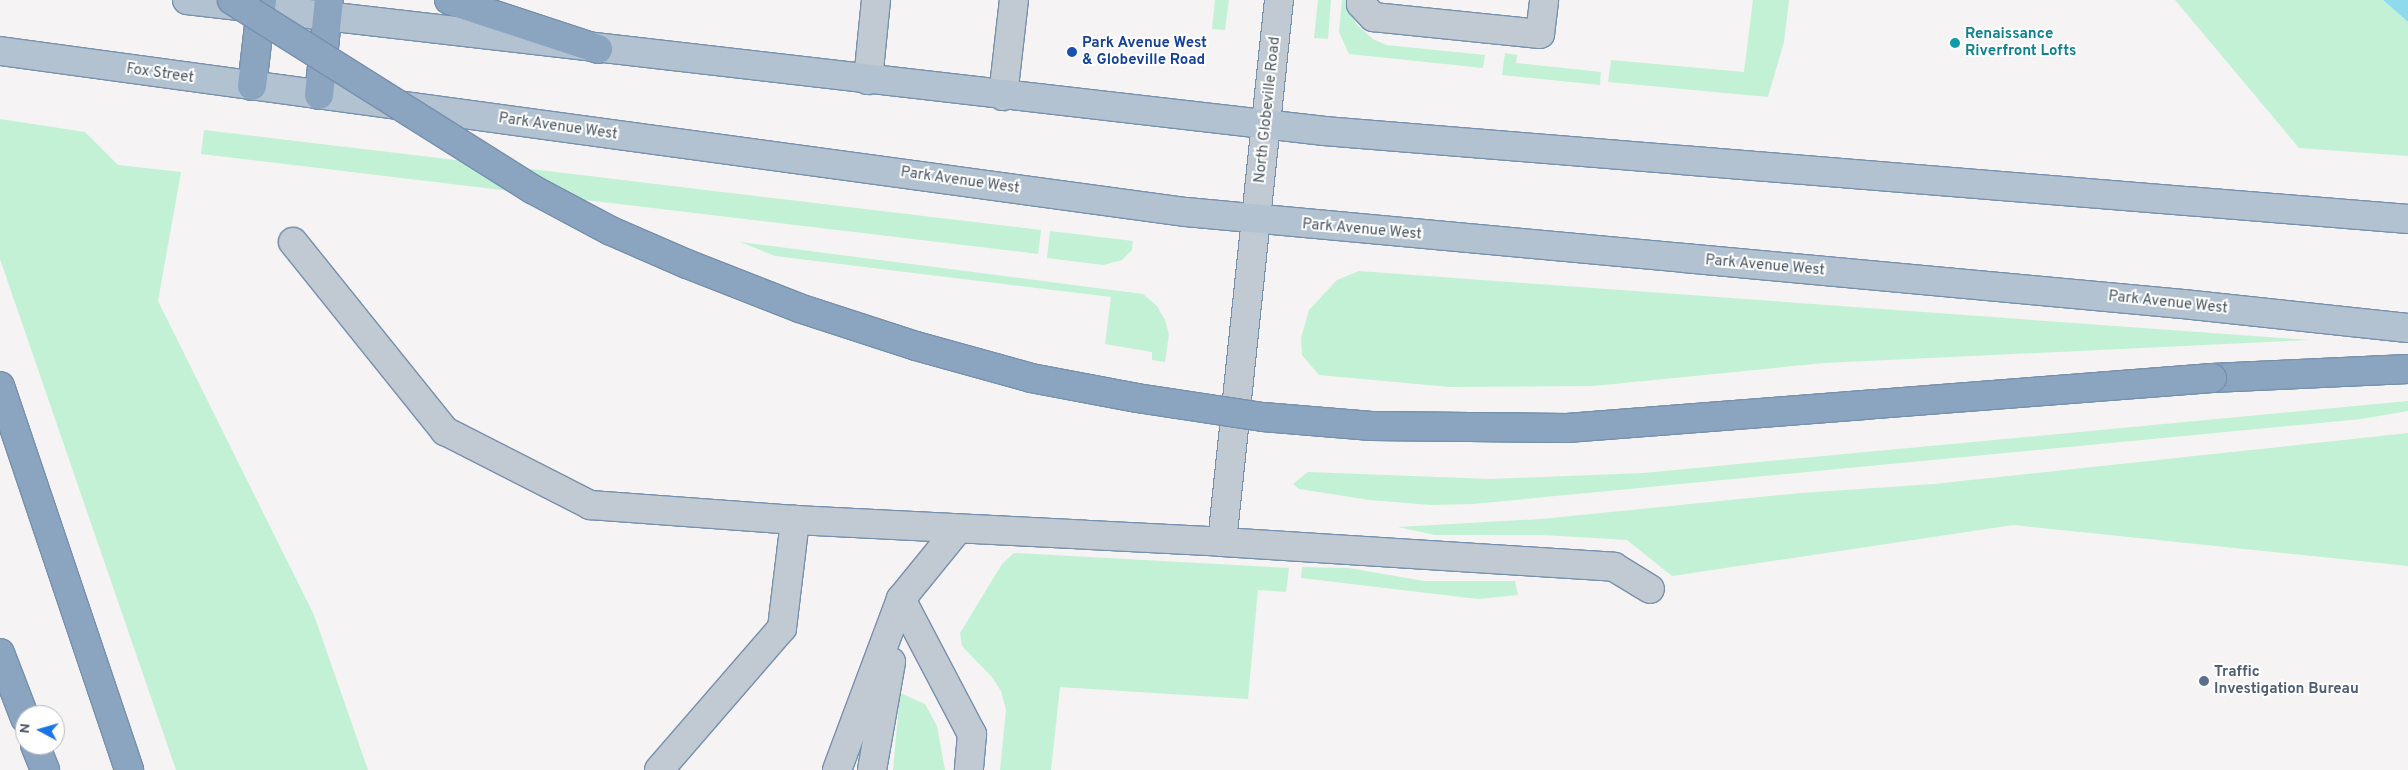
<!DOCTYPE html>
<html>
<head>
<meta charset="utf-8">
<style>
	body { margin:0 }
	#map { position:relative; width:2408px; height:770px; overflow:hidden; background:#f5f3f3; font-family:Overpass,sans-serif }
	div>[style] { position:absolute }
	.green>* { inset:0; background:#c3f1d5 }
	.water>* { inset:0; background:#90daee }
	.roads { filter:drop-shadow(1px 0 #7690ad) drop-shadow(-1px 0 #7690ad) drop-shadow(0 1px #7690ad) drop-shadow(0 -1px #7690ad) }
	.minor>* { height:28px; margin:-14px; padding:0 14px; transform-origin:14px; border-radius:14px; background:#c1cad2 }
	.major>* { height:28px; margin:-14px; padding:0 14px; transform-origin:14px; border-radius:14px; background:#b3c2d1 }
	.highway>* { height:28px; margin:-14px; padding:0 14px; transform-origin:14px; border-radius:14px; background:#8ba5c1 }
	.bridges { filter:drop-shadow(1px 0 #7690ad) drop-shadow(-1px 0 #7690ad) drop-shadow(0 1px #7690ad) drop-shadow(0 -1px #7690ad) }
	.highway-bridge>* { height:28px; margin:-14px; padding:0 14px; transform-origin:14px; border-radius:14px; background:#8ba5c1 }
	.dots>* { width:14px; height:14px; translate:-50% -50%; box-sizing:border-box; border:2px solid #fff; border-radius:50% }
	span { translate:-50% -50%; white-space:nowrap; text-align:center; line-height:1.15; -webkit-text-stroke:4px #fff; paint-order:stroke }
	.culture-label { font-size:15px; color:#0d838f; font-weight:700 }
	.left { translate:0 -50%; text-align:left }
	.transit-label { font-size:15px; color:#164399; font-weight:700 }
	.street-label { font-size:15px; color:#4a5661 }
	.service-label { font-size:15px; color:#4e5e75; font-weight:700 }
	.north { position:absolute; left:15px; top:705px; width:50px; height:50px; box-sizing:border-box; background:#fff; border:1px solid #b7bbc0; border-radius:50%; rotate:276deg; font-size:14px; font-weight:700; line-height:20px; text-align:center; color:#4a5661 }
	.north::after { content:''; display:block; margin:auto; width:18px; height:22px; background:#1a73e8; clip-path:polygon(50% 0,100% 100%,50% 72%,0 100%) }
</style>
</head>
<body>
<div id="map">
	<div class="green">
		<i style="clip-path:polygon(1215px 0,1229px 0,1225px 30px,1212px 29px)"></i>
		<i style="clip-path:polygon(1318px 0,1331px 0,1328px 39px,1314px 38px)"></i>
		<i style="clip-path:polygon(1342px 0,1348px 0,1356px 24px,1373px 39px,1386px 45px,1485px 55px,1483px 68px,1349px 54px,1339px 32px)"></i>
		<i style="clip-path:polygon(1753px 0,1789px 0,1784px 42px,1768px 97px,1608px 82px,1611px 60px,1744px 72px)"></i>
		<i style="clip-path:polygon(2175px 0,2383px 0,2408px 22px,2408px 156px,2299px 148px)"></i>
		<i style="clip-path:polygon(1505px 53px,1517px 55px,1516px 63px,1601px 72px,1600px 85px,1502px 75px)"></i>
		<i style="clip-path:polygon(0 119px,85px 132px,118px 165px,181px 172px,158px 301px,314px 615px,368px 770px,176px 770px,0 259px)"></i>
		<i style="clip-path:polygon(204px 130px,1041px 230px,1038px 254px,201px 154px)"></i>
		<i style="clip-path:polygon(1050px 231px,1133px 241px,1132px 250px,1122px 260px,1103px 265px,1047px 258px)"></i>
		<i style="clip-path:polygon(740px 242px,1143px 294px,1157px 306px,1165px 320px,1169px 334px,1165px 362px,1152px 360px,1152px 352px,1105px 344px,1111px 297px,775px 256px)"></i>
		<i style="clip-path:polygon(1359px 271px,2309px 340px,1824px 363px,1593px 386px,1450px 387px,1319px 375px,1302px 355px,1301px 338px,1309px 310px,1337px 280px)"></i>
		<i style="clip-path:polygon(2408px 401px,2408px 411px,2361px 419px,1473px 504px,1431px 505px,1370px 500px,1299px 489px,1293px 484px,1308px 472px,1490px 479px,1643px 473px)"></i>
		<i style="clip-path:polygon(2408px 433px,2408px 566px,2013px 525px,1672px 576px,1627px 540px,1543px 535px,1435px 535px,1398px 527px,1541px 519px,1801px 493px,1934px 484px)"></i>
		<i style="clip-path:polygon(1014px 553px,1289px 568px,1286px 592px,1258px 590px,1248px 699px,1060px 687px,1051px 770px,1000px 770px,1006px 710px,1001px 691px,992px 677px,962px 646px,960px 633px,1002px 564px)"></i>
		<i style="clip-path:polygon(1302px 567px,1349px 568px,1424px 581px,1515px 581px,1518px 595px,1478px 599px,1301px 578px)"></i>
		<i style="clip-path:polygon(900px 693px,925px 704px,937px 726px,945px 770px,893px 770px)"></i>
	</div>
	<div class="water">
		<i style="clip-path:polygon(2383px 0,2408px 0,2408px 22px)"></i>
	</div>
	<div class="roads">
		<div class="minor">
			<i style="left:1361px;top:0;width:4px;rotate:90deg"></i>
			<i style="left:1361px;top:4px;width:18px;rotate:47deg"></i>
			<i style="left:1373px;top:17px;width:168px;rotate:5.8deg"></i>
			<i style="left:1540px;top:34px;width:34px;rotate:-83deg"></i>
			<i style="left:868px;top:80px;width:80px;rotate:-84.3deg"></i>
			<i style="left:1003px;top:96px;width:97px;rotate:-83.5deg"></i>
			<i style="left:293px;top:242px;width:243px;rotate:51.2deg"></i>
			<i style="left:445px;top:431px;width:163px;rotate:27deg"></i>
			<i style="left:590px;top:505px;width:206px;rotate:4.2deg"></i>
			<i style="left:795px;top:520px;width:428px;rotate:2.9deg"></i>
			<i style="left:1222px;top:542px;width:393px;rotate:3.6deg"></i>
			<i style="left:1614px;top:567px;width:42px;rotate:31.4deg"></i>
			<i style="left:1222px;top:542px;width:545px;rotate:-84deg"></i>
			<i style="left:901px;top:599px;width:153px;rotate:62.3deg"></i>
			<i style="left:972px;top:734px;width:36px;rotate:95deg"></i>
			<i style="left:659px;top:770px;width:188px;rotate:-49.1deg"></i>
			<i style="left:782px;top:628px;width:109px;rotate:-83.1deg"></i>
			<i style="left:837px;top:770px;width:183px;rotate:-69.5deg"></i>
			<i style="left:901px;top:599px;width:89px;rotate:-50.9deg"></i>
			<i style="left:872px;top:770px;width:110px;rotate:-80deg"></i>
		</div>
		<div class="major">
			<i style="left:187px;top:0;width:1145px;rotate:6.57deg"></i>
			<i style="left:1324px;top:131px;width:1088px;rotate:4.64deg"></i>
			<i style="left:0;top:51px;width:1197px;rotate:7.73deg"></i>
			<i style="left:1186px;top:212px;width:1001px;rotate:5.27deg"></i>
			<i style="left:2183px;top:304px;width:226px;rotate:6.1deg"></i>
		</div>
		<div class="highway">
			<i style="left:449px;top:0;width:157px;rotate:18.2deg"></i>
			<i style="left:252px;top:86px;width:87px;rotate:-83.4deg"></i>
			<i style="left:319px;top:95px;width:96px;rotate:-84deg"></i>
			<i style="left:2212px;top:378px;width:196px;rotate:-2.6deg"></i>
			<i style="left:0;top:386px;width:405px;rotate:71.4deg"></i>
			<i style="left:0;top:653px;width:70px;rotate:69deg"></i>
			<i style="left:35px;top:745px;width:27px;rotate:68deg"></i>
		</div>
	</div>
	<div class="bridges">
		<div class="highway-bridge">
			<i style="left:232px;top:0;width:355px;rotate:32.2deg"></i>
			<i style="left:532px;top:189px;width:89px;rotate:28deg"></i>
			<i style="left:611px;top:231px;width:83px;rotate:23.5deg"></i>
			<i style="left:687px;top:264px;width:120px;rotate:21.4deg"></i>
			<i style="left:799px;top:308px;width:123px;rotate:18deg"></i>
			<i style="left:916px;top:346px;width:119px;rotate:15.5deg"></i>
			<i style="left:1031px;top:378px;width:108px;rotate:10.7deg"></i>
			<i style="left:1137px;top:398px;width:127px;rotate:8.6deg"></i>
			<i style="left:1263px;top:417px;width:109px;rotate:4.7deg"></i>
			<i style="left:1372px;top:426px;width:195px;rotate:0.6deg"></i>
			<i style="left:1567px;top:428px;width:647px;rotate:-4.43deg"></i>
		</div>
	</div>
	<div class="dots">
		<i style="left:1955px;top:43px;background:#0f9aa8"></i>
		<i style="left:1072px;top:52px;background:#1a4fb4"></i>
		<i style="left:2204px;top:681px;background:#5c6f8a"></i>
	</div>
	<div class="culture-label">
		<span class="left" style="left:1965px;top:43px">Renaissance<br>Riverfront Lofts</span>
	</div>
	<div class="transit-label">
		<span class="left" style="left:1082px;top:52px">Park Avenue West<br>&amp; Globeville Road</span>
	</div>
	<div class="street-label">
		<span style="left:160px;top:74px;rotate:8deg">Fox Street</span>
		<span style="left:1268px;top:110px;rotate:-84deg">North Globeville Road</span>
		<span style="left:558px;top:127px;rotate:8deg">Park Avenue West</span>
		<span style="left:960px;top:181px;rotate:8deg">Park Avenue West</span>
		<span style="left:1362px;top:230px;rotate:5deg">Park Avenue West</span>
		<span style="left:1765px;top:266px;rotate:5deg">Park Avenue West</span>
		<span style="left:2168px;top:303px;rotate:6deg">Park Avenue West</span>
	</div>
	<div class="service-label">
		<span class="left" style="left:2214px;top:681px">Traffic<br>Investigation Bureau</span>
	</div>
	<div class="north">N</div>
</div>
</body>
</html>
